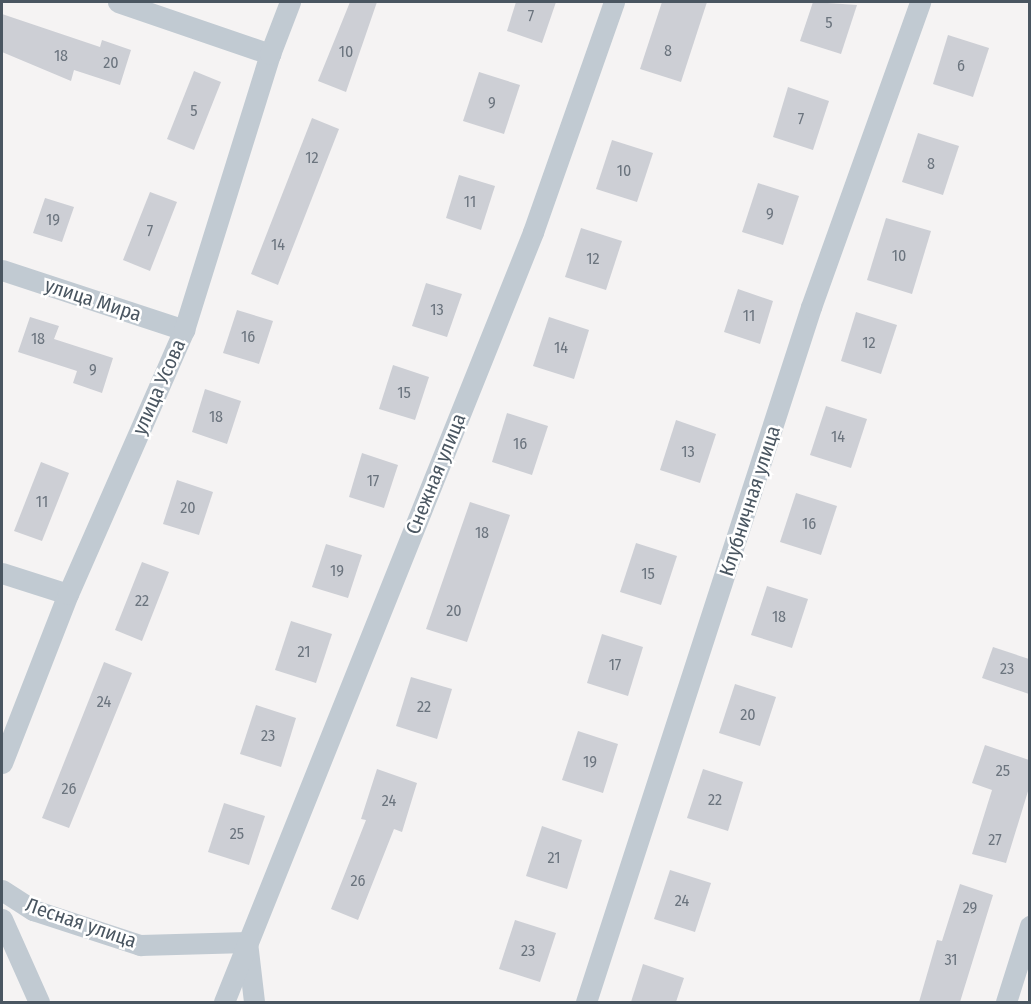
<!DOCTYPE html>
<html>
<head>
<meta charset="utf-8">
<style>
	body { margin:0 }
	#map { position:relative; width:1031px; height:1004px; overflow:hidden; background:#f5f3f3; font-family:"Fira Sans Condensed",sans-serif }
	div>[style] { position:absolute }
	.building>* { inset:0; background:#cdcfd5 }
	.minor>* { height:21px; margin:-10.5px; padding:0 10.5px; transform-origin:10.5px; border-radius:10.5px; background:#c1cad2 }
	span { translate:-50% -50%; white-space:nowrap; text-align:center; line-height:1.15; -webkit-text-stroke:5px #fff; paint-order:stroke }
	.number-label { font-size:16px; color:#6b747e }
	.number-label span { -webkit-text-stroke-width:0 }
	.street-label { font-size:20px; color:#4a5661 }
	.frame { position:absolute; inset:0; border:3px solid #4a5661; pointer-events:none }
</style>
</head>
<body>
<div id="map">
	<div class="building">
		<i style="clip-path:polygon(350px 2px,377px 2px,346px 92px,318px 81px)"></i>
		<i style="clip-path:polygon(516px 2px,556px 2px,542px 43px,507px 31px)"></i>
		<i style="clip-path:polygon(662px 2px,707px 2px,681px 82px,640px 69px)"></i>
		<i style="clip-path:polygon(813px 2px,857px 5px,841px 54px,800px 41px)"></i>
		<i style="clip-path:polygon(2px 14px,100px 47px,102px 40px,131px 50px,120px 85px,74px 70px,71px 81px,2px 52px)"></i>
		<i style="clip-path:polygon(948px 35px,989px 48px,973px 97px,933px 84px)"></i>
		<i style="clip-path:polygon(194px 71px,221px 82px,194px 150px,167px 139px)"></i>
		<i style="clip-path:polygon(479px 72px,520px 85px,504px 134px,463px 121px)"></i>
		<i style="clip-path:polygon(788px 87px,829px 101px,813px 150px,773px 137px)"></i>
		<i style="clip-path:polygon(312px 118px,339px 129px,278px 285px,251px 274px)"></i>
		<i style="clip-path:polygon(918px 133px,959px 146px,943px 195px,902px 182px)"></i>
		<i style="clip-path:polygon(612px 140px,653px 153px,637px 202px,596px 189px)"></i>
		<i style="clip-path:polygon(459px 175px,495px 186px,481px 230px,446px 218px)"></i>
		<i style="clip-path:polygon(758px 183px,799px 196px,783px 245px,742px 232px)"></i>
		<i style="clip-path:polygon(150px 192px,177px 202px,150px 271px,123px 260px)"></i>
		<i style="clip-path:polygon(45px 198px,74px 207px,62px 242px,33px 233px)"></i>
		<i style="clip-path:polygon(886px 218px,931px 231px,912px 294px,867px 280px)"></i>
		<i style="clip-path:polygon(581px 228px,622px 241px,606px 290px,565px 277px)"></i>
		<i style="clip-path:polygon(426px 283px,462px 294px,447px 337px,412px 326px)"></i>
		<i style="clip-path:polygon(738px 289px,773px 301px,760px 344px,724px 332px)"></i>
		<i style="clip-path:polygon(237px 310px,273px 321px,259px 364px,223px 353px)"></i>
		<i style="clip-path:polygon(856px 312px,897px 325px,881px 374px,841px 361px)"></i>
		<i style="clip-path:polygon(30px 317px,59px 326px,54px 339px,113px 358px,102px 393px,73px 383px,77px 371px,18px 352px)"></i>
		<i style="clip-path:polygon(549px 317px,589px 330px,574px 379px,533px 366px)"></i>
		<i style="clip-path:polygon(393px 365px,429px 377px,415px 420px,379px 409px)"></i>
		<i style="clip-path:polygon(205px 389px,241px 401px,227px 444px,192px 432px)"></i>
		<i style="clip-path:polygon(826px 406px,867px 419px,851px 468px,810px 455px)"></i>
		<i style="clip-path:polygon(507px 413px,548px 426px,532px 475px,492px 462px)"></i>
		<i style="clip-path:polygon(676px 420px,716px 434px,700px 483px,660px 470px)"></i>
		<i style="clip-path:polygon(362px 453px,398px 465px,384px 508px,349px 497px)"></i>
		<i style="clip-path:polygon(41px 462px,69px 473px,42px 541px,14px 531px)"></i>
		<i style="clip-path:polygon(177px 480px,213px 492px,199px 535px,163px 524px)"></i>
		<i style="clip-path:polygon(796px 493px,837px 506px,821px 555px,780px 542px)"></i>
		<i style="clip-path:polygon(470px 502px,510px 515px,467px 642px,426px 629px)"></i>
		<i style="clip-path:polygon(636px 543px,677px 556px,661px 605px,620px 592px)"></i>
		<i style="clip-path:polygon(326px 544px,362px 555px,348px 598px,312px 587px)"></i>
		<i style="clip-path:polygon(142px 562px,169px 572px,142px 641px,115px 630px)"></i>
		<i style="clip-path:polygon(767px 586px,808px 599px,792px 648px,751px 635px)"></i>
		<i style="clip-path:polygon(291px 621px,332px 634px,316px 683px,275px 670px)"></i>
		<i style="clip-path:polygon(602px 634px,643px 647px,628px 696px,587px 683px)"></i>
		<i style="clip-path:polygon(993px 647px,1029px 659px,1029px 694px,982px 678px)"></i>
		<i style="clip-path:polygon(104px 662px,132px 673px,69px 828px,42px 818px)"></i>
		<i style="clip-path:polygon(411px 677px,452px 689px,437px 739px,396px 726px)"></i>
		<i style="clip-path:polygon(735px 684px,776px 697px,760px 746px,719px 733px)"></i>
		<i style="clip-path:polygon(256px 705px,296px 718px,281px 767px,240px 754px)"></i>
		<i style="clip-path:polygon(578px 731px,618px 744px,603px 793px,562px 780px)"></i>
		<i style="clip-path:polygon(985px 745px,1029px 760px,1029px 788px,1006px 863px,972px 854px,992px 790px,972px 783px)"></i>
		<i style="clip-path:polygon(377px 769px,417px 783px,402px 832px,394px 829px,358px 920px,331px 909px,366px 820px,361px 819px)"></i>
		<i style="clip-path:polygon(703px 769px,743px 782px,728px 831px,687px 818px)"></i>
		<i style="clip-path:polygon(224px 803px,265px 816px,249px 865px,208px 852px)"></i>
		<i style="clip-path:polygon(542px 826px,582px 840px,567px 889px,526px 876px)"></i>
		<i style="clip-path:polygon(670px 870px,711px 883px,695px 932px,654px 919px)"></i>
		<i style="clip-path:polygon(960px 884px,993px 895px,960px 1002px,919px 1002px,937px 940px,942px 941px)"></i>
		<i style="clip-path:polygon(515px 920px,556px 933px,540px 982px,499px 969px)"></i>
		<i style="clip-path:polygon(643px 964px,684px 978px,676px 1002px,631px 1002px)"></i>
	</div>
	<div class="minor">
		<i style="left:118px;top:2px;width:161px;rotate:18.9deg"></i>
		<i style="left:2px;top:270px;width:192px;rotate:18.2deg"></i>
		<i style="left:2px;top:573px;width:69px;rotate:17.7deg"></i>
		<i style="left:2px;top:763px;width:181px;rotate:-68.7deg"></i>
		<i style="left:68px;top:594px;width:288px;rotate:-66.3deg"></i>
		<i style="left:184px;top:330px;width:289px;rotate:-72.7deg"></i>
		<i style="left:270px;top:54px;width:56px;rotate:-69deg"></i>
		<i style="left:2px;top:890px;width:37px;rotate:33deg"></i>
		<i style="left:33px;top:910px;width:113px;rotate:18.1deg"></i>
		<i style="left:140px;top:945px;width:107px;rotate:-1.6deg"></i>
		<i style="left:247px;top:942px;width:60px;rotate:83.3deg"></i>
		<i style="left:2px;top:919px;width:91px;rotate:66deg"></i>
		<i style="left:224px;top:1002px;width:830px;rotate:-68.13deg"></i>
		<i style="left:533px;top:232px;width:244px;rotate:-70.6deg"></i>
		<i style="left:586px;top:1002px;width:731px;rotate:-72.06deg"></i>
		<i style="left:811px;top:307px;width:324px;rotate:-70.3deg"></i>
		<i style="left:1006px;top:1002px;width:80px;rotate:-72.5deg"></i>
	</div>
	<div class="number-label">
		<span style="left:531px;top:16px">7</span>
		<span style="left:829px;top:23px">5</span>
		<span style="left:668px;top:51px">8</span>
		<span style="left:346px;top:52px">10</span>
		<span style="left:61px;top:56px">18</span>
		<span style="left:111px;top:63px">20</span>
		<span style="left:961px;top:66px">6</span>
		<span style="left:492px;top:103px">9</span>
		<span style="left:194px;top:111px">5</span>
		<span style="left:801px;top:119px">7</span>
		<span style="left:312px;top:158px">12</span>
		<span style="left:931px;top:164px">8</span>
		<span style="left:624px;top:171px">10</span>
		<span style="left:470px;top:202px">11</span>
		<span style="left:770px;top:214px">9</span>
		<span style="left:53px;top:220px">19</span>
		<span style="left:150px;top:231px">7</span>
		<span style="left:278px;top:245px">14</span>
		<span style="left:899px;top:256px">10</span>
		<span style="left:593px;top:259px">12</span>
		<span style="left:437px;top:310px">13</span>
		<span style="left:749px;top:316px">11</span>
		<span style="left:248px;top:337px">16</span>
		<span style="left:38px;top:339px">18</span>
		<span style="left:869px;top:343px">12</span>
		<span style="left:561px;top:348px">14</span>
		<span style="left:93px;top:370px">9</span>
		<span style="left:404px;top:393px">15</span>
		<span style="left:216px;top:417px">18</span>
		<span style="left:838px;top:437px">14</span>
		<span style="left:520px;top:444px">16</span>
		<span style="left:688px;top:452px">13</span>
		<span style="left:373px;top:481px">17</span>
		<span style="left:42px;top:502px">11</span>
		<span style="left:188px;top:508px">20</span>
		<span style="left:809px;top:524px">16</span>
		<span style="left:482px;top:533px">18</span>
		<span style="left:337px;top:571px">19</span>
		<span style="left:648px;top:574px">15</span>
		<span style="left:142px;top:601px">22</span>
		<span style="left:454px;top:611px">20</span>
		<span style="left:779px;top:617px">18</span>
		<span style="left:304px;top:652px">21</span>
		<span style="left:615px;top:665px">17</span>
		<span style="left:1007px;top:669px">23</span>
		<span style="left:104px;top:702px">24</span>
		<span style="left:424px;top:707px">22</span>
		<span style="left:748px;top:715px">20</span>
		<span style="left:268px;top:736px">23</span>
		<span style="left:590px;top:762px">19</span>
		<span style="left:1003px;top:771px">25</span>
		<span style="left:69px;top:789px">26</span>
		<span style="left:715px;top:800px">22</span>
		<span style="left:389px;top:801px">24</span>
		<span style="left:237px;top:834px">25</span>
		<span style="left:995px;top:840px">27</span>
		<span style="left:554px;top:858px">21</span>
		<span style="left:358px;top:881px">26</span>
		<span style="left:682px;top:901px">24</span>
		<span style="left:970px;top:908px">29</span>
		<span style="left:528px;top:951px">23</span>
		<span style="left:951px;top:960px">31</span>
	</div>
	<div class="street-label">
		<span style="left:93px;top:300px;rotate:18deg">улица Мира</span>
		<span style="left:159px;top:387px;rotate:-66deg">улица Усова</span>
		<span style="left:436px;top:474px;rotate:-68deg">Снежная улица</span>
		<span style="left:750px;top:501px;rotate:-72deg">Клубничная улица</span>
		<span style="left:81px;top:923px;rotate:19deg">Лесная улица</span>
	</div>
	<div class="frame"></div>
</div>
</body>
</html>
